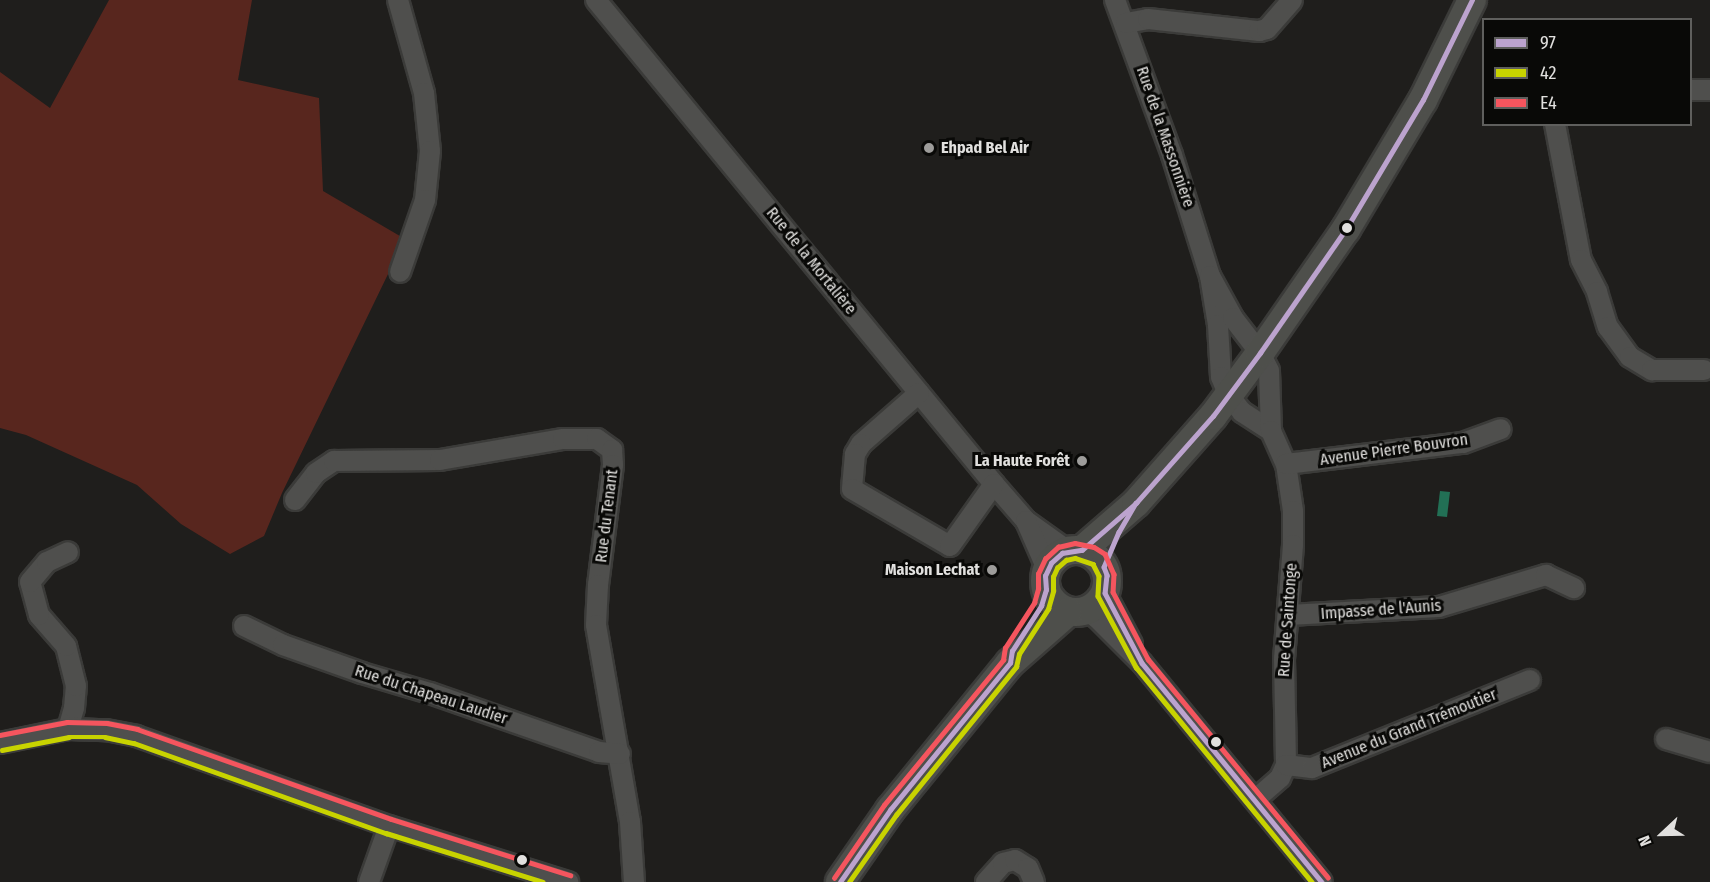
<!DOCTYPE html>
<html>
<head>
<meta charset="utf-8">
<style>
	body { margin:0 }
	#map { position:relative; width:1710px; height:882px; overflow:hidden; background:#1f1e1c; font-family:"Fira Sans Condensed",sans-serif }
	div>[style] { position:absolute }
	.green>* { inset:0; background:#58261e }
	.water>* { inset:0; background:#227055 }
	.roads { filter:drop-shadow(2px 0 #3b3b39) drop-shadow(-2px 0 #3b3b39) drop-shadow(0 2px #3b3b39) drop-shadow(0 -2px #3b3b39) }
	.street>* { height:20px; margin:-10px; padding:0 10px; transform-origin:10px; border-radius:10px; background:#4f4f4d }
	.secondary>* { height:28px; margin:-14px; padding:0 14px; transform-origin:14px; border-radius:14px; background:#4e4f4b }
	.secondary>.ring { margin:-14px; padding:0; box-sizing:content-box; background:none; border:28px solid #4e4f4b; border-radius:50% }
	.bus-1>* { height:4.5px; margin:-2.25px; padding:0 2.25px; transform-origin:2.25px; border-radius:2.25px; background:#bca3ce }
	.bus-2>* { height:4.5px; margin:-2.25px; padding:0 2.25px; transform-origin:2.25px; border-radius:2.25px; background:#c8d300 }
	.bus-3>* { height:4.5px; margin:-2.25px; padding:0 2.25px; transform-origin:2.25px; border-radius:2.25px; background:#f5555e }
	.dots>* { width:16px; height:16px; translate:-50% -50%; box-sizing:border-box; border:3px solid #090907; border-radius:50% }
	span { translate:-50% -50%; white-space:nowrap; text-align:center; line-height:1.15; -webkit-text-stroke:6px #090907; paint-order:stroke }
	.street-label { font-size:16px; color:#e1e0de }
	.poi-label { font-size:16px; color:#e1e0de; font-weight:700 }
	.left { translate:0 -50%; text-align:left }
	.right { translate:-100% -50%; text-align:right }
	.legend { position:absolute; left:1482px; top:18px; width:210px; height:108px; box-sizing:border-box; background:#090907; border:2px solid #5f5f5d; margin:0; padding:8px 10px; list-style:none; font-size:18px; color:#e1e0de }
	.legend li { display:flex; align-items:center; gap:12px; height:30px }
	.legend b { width:30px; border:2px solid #5f5f5d }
	.north { position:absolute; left:1632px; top:804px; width:60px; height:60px; -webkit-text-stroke:4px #090907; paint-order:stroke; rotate:248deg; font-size:16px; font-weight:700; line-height:24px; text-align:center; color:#e1e0de }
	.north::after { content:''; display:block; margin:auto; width:21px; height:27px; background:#e1e0de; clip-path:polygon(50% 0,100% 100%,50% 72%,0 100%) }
</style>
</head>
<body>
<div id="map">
	<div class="green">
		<i style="clip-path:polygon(109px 0,252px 0,238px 80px,319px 98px,323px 191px,405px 239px,282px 493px,264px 536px,230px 554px,181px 524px,137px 485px,26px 435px,0 428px,0 72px,50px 108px)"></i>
	</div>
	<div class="water">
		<i style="clip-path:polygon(1440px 491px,1450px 492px,1447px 517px,1437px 516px)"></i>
	</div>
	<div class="roads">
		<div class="street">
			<i style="left:398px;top:0;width:97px;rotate:74.4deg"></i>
			<i style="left:424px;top:93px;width:58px;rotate:84.1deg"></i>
			<i style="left:430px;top:151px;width:49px;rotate:95.8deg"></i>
			<i style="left:425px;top:200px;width:76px;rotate:109.1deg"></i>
			<i style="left:596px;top:0;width:627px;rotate:50.57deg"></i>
			<i style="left:994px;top:484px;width:49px;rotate:49.1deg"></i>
			<i style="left:1026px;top:521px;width:52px;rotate:35.5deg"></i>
			<i style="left:1115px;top:0;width:165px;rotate:69.8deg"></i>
			<i style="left:1172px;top:155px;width:127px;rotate:72.6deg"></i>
			<i style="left:1210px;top:276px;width:50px;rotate:80.7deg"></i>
			<i style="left:1218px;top:325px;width:52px;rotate:86.7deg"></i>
			<i style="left:1221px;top:377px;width:21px;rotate:67deg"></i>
			<i style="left:1229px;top:396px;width:21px;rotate:51deg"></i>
			<i style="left:1242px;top:412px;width:35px;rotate:33deg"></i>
			<i style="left:1126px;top:23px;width:22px;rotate:-10deg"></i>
			<i style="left:1148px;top:19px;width:112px;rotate:6.2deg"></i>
			<i style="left:1259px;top:31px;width:8px;rotate:-14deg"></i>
			<i style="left:1267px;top:29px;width:38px;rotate:-49deg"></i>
			<i style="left:1690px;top:90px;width:20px"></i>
			<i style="left:1555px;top:124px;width:138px;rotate:79.2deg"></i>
			<i style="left:1581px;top:260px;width:36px;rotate:63deg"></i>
			<i style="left:1597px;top:292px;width:37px;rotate:73deg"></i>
			<i style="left:1608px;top:327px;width:37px;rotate:54deg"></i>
			<i style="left:1630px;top:357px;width:26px;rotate:31deg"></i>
			<i style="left:1652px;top:370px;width:52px"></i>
			<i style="left:1210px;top:276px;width:48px;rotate:61.3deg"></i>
			<i style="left:1233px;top:318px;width:44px;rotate:52.4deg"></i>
			<i style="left:1260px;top:353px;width:20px;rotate:63deg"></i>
			<i style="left:1269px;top:371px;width:60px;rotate:88.1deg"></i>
			<i style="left:1271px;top:431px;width:36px;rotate:66deg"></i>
			<i style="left:1286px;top:464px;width:48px;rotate:81.5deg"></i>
			<i style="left:1293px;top:511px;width:34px;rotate:90deg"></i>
			<i style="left:1293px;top:545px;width:114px;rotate:94.5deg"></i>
			<i style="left:1284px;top:659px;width:106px;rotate:88.9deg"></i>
			<i style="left:1286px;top:765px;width:14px;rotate:115deg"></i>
			<i style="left:1280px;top:778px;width:32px;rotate:139deg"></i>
			<i style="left:919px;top:393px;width:77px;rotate:138.7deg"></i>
			<i style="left:861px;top:444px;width:12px;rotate:121deg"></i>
			<i style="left:855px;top:454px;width:35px;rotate:95deg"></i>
			<i style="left:852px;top:489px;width:113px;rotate:30.2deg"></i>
			<i style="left:950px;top:546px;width:76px;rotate:-54.6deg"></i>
			<i style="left:1286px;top:464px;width:178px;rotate:-6.8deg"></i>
			<i style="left:1463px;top:443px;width:40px;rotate:-20.2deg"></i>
			<i style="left:295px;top:500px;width:34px;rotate:-52deg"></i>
			<i style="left:316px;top:473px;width:22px;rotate:-34deg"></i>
			<i style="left:334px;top:461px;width:106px;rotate:-0.5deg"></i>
			<i style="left:440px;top:460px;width:125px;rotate:-9.7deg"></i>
			<i style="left:563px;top:439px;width:34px"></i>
			<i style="left:597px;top:439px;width:19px;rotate:36deg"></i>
			<i style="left:612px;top:450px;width:15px;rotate:86deg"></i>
			<i style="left:613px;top:465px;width:121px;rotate:97.1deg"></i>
			<i style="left:598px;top:585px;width:40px;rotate:92.9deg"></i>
			<i style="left:596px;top:625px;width:200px;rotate:80.2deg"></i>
			<i style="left:630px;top:822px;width:60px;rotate:86.2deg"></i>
			<i style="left:1026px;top:521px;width:52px;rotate:66.4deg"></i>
			<i style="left:1105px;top:593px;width:58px;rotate:62.1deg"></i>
			<i style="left:1086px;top:611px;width:13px;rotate:32deg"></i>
			<i style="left:1097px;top:618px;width:64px;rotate:45deg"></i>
			<i style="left:1142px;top:663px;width:283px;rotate:50.6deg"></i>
			<i style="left:1288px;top:615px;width:151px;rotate:-3deg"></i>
			<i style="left:1439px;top:607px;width:112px;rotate:-16.7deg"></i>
			<i style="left:1546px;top:575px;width:31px;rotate:25deg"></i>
			<i style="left:244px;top:626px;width:43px;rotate:26deg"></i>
			<i style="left:283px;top:645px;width:84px;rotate:19.5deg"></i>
			<i style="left:362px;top:673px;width:71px;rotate:16.4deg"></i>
			<i style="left:430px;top:693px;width:179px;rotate:19.2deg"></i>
			<i style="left:599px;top:752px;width:21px;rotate:5deg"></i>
			<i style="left:68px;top:729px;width:22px;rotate:-74deg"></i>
			<i style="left:74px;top:708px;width:22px;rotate:-85deg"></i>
			<i style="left:76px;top:686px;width:41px;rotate:-104deg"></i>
			<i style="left:66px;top:646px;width:41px;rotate:-131.1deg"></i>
			<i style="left:39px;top:615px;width:34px;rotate:-105deg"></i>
			<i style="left:30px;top:582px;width:26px;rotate:-50deg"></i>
			<i style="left:47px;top:562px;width:23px;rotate:-25deg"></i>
			<i style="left:1666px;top:739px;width:46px;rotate:16.5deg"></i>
			<i style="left:0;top:743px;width:69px;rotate:-11.6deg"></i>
			<i style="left:68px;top:729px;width:38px;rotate:2deg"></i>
			<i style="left:106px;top:730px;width:31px;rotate:11deg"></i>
			<i style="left:136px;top:736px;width:269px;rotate:19.6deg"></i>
			<i style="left:389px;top:826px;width:188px;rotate:17.4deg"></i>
			<i style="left:1286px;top:765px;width:26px;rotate:7deg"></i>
			<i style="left:1312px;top:768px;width:235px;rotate:-22deg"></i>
			<i style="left:369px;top:882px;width:59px;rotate:-70.3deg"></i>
			<i style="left:986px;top:882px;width:25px;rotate:-48deg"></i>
			<i style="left:1003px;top:863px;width:12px;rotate:-14deg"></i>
			<i style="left:1015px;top:860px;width:15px;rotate:32deg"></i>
			<i style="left:1028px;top:868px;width:15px;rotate:67deg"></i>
		</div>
		<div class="secondary">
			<i class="ring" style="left:1045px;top:550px;width:34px;height:34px"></i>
			<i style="left:1082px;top:550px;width:72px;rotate:-41deg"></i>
			<i style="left:1136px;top:503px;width:116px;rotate:-48.5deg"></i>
			<i style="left:1213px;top:416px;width:79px;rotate:-53.3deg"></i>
			<i style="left:1260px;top:353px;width:151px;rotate:-55.3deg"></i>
			<i style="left:1346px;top:229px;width:150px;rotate:-59.2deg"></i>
			<i style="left:1423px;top:100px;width:111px;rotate:-63.9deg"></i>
			<i style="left:840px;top:882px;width:88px;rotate:-55.2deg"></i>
			<i style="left:890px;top:810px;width:190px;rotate:-50.8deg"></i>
			<i style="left:1010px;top:663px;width:77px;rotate:-41.3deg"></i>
		</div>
	</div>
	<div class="bus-1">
		<i style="left:1136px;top:503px;width:34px;rotate:120deg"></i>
		<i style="left:1119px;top:532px;width:38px;rotate:113deg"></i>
		<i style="left:1104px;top:567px;width:9px;rotate:69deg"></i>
		<i style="left:1107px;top:575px;width:18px;rotate:96deg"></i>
		<i style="left:1105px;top:593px;width:79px;rotate:62.1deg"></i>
		<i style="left:1142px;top:663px;width:283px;rotate:50.6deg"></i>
		<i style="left:840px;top:882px;width:88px;rotate:-55.2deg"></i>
		<i style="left:890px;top:810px;width:190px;rotate:-50.8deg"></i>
		<i style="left:1010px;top:663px;width:12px;rotate:-81deg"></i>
		<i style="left:1012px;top:651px;width:54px;rotate:-57.2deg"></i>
		<i style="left:1041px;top:606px;width:17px;rotate:-73deg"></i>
		<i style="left:1046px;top:590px;width:14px;rotate:-94deg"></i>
		<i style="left:1045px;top:576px;width:14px;rotate:-65deg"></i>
		<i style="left:1051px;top:563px;width:15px;rotate:-42deg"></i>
		<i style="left:1062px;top:553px;width:20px;rotate:-9deg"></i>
		<i style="left:1082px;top:550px;width:72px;rotate:-41deg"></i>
		<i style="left:1136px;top:503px;width:116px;rotate:-48.5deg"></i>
		<i style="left:1213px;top:416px;width:79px;rotate:-53.3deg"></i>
		<i style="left:1260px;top:353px;width:151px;rotate:-55.3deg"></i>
		<i style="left:1346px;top:229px;width:150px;rotate:-59.2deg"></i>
		<i style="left:1423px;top:100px;width:111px;rotate:-63.9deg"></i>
	</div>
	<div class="bus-2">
		<i style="left:2px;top:750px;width:68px;rotate:-11deg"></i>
		<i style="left:69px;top:737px;width:36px"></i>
		<i style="left:105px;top:737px;width:30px;rotate:12deg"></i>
		<i style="left:134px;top:743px;width:268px;rotate:19.7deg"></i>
		<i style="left:386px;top:833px;width:164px;rotate:17.3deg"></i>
		<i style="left:849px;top:882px;width:82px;rotate:-55deg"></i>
		<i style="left:896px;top:815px;width:191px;rotate:-51deg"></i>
		<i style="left:1016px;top:667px;width:13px;rotate:-77deg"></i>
		<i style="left:1019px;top:654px;width:54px;rotate:-57.2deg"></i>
		<i style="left:1048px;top:609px;width:19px;rotate:-74deg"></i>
		<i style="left:1053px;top:591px;width:14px;rotate:-90deg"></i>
		<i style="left:1053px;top:577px;width:10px;rotate:-66deg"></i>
		<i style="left:1057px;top:568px;width:12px;rotate:-42deg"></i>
		<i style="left:1066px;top:560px;width:9px;rotate:-13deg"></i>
		<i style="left:1075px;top:558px;width:19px;rotate:18deg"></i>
		<i style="left:1093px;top:564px;width:13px;rotate:63deg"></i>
		<i style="left:1099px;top:576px;width:20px;rotate:93deg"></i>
		<i style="left:1098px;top:596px;width:81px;rotate:61.8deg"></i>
		<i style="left:1136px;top:667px;width:278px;rotate:50.7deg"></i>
	</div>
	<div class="bus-3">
		<i style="left:0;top:735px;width:68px;rotate:-11deg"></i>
		<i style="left:67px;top:722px;width:40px;rotate:1.4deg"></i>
		<i style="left:107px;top:723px;width:31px;rotate:11deg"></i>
		<i style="left:137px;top:729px;width:269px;rotate:19.5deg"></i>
		<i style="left:391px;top:819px;width:188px;rotate:17.4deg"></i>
		<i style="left:834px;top:878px;width:88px;rotate:-55.6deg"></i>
		<i style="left:884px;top:805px;width:188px;rotate:-50.6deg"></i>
		<i style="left:1003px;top:660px;width:12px;rotate:-81deg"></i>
		<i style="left:1005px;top:648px;width:54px;rotate:-57.2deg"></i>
		<i style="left:1034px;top:603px;width:15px;rotate:-74deg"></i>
		<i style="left:1038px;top:589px;width:15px;rotate:-90deg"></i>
		<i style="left:1038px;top:574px;width:17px;rotate:-65deg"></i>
		<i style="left:1045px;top:559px;width:18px;rotate:-43deg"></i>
		<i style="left:1058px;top:547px;width:17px;rotate:-13deg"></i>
		<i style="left:1075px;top:543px;width:19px;rotate:12deg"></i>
		<i style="left:1094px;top:547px;width:13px;rotate:32deg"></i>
		<i style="left:1105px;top:554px;width:22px;rotate:66deg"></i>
		<i style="left:1114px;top:574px;width:18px;rotate:93deg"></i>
		<i style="left:1113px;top:592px;width:76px;rotate:62.4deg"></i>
		<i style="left:1148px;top:659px;width:283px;rotate:50.5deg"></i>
	</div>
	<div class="dots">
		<i style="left:929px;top:148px;background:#9d9c9a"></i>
		<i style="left:1347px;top:228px;background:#e1e0de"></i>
		<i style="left:1082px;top:461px;background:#9d9c9a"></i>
		<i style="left:992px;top:570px;background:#9d9c9a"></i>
		<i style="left:1216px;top:742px;background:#e1e0de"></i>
		<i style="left:522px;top:860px;background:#e1e0de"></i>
	</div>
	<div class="street-label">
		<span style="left:1165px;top:137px;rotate:71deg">Rue de la Massonnière</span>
		<span style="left:811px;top:261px;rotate:51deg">Rue de la Mortalière</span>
		<span style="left:1394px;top:450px;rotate:-8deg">Avenue Pierre Bouvron</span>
		<span style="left:607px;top:516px;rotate:-83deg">Rue du Tenant</span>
		<span style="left:1381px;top:610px;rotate:-4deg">Impasse de l'Aunis</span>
		<span style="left:1288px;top:620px;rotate:-86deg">Rue de Saintonge</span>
		<span style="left:431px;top:695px;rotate:18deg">Rue du Chapeau Laudier</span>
		<span style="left:1409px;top:729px;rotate:-22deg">Avenue du Grand Trémoutier</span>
	</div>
	<div class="poi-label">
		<span class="left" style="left:941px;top:148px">Ehpad Bel Air</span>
		<span class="right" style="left:1070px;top:461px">La Haute Forêt</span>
		<span class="right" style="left:980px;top:570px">Maison Lechat</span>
	</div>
	<ul class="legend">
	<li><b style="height:8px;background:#bca3ce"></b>97</li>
	<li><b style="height:8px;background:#c8d300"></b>42</li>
	<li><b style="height:8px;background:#f5555e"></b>E4</li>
	</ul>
	<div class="north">N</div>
</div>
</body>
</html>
